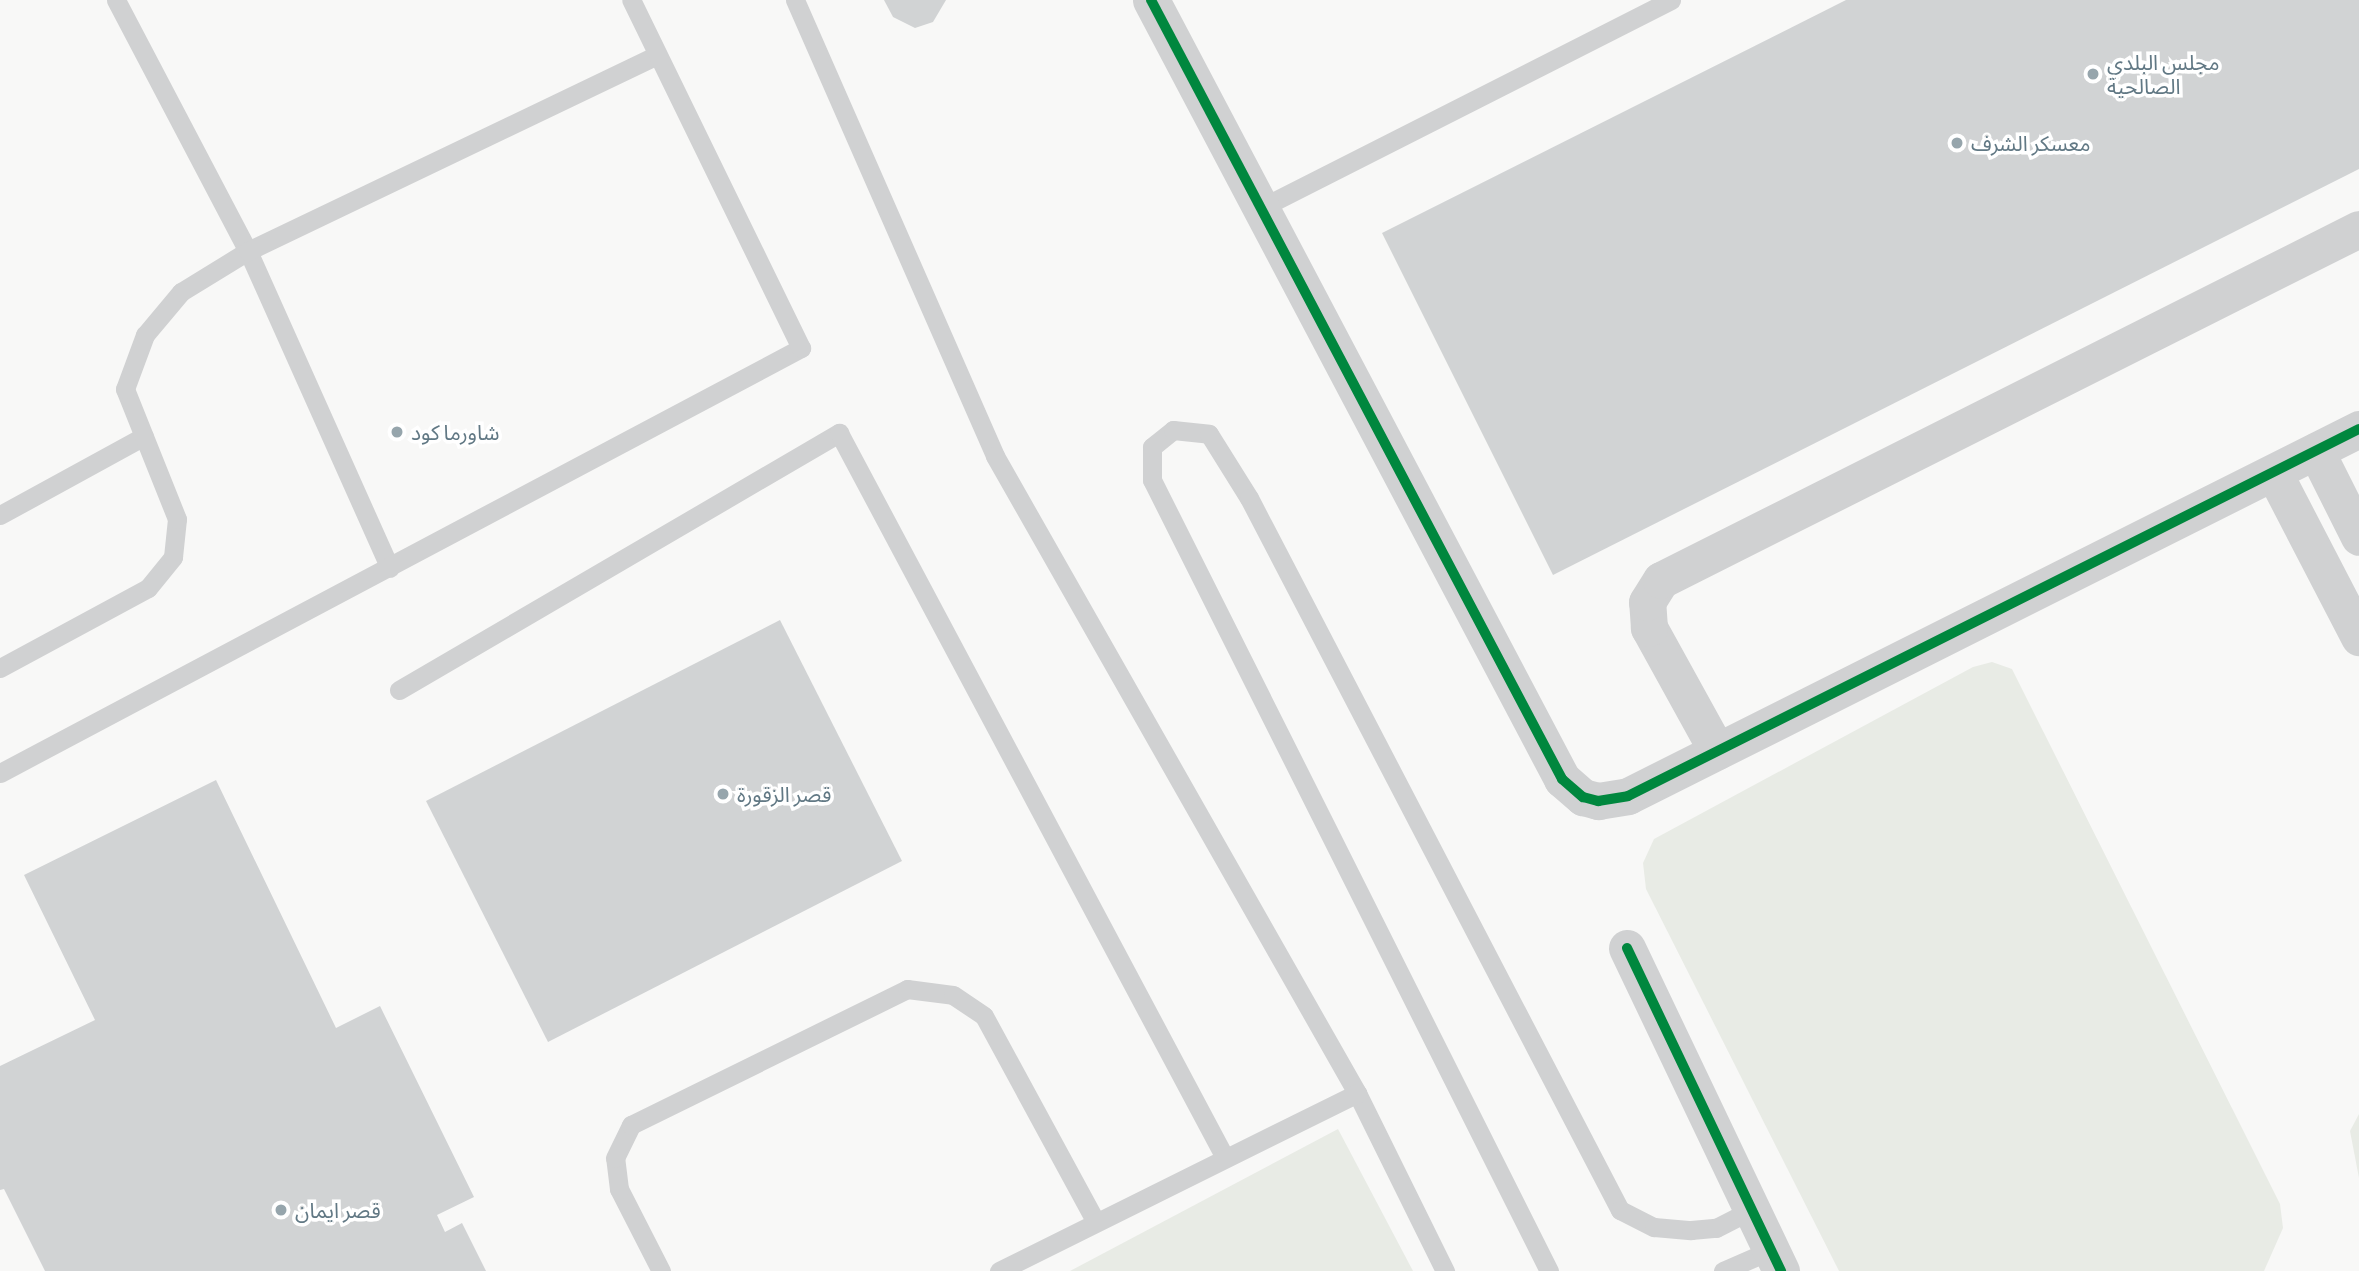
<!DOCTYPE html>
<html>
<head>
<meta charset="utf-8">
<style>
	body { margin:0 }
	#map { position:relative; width:2359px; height:1271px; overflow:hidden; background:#f8f8f7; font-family:Commissioner,"Noto Sans Arabic",sans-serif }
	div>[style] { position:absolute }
	.green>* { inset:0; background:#e8ebe5 }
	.building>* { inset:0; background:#d1d3d4 }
	.service>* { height:19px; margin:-9.5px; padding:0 9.5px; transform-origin:9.5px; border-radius:9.5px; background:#d0d1d2 }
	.minor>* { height:37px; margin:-18.5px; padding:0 18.5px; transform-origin:18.5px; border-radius:18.5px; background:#d0d1d2 }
	.cycleway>* { height:10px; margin:-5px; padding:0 5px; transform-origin:5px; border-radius:5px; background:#00873e }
	.dots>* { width:19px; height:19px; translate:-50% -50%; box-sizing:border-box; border:4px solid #fff; border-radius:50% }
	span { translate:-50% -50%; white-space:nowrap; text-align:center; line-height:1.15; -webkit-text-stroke:7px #fff; paint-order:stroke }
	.poi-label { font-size:21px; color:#617884 }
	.left { translate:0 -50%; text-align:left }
</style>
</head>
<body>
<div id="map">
	<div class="green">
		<i style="clip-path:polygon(1992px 662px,2012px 669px,2280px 1204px,2283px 1228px,2264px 1271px,1839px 1271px,1646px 889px,1643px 863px,1654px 839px,1973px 667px)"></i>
		<i style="clip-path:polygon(2359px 1114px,2359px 1178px,2350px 1131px)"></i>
		<i style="clip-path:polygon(1338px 1129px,1413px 1271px,1070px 1271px)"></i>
	</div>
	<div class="building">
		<i style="clip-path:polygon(884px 0,946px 0,933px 22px,915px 28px,893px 17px)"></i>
		<i style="clip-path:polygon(1846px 0,2359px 0,2359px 169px,1553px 575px,1382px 233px)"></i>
		<i style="clip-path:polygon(780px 620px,902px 861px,548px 1042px,426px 801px)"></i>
		<i style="clip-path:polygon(216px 780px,336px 1028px,380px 1006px,474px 1197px,437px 1215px,445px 1232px,462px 1223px,486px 1271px,45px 1271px,4px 1189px,0 1190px,0 1066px,95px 1020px,24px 875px)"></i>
	</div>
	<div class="service">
		<i style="left:116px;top:0;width:284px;rotate:62.3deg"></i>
		<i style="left:248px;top:251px;width:347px;rotate:65.9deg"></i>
		<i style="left:795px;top:0;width:498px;rotate:66.3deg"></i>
		<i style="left:995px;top:456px;width:733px;rotate:60.39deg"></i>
		<i style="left:1357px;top:1093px;width:199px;rotate:63.7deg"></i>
		<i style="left:1259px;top:209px;width:462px;rotate:-26.9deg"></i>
		<i style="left:0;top:515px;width:164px;rotate:-28.7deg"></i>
		<i style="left:0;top:668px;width:168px;rotate:-28.4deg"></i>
		<i style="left:148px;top:588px;width:40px;rotate:-51deg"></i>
		<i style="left:173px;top:557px;width:38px;rotate:-84deg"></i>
		<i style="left:177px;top:519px;width:140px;rotate:-111.8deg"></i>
		<i style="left:125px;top:389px;width:58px;rotate:-69.7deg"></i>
		<i style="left:145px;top:335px;width:56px;rotate:-50.1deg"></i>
		<i style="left:181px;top:292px;width:79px;rotate:-31.5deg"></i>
		<i style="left:248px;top:251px;width:454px;rotate:-25.6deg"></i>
		<i style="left:399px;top:690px;width:510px;rotate:-30.29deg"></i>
		<i style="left:839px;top:433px;width:819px;rotate:61.96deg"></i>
		<i style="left:0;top:773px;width:907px;rotate:-27.95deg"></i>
		<i style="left:801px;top:348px;width:387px;rotate:-116deg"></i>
		<i style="left:661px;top:1271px;width:92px;rotate:-117.1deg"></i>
		<i style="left:619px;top:1189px;width:31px;rotate:-97deg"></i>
		<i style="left:615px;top:1158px;width:37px;rotate:-64deg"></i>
		<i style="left:631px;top:1125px;width:308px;rotate:-26.2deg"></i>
		<i style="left:907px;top:989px;width:46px;rotate:7.4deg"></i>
		<i style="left:953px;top:995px;width:37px;rotate:34deg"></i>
		<i style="left:984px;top:1016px;width:234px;rotate:61.5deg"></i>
		<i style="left:999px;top:1271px;width:400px;rotate:-26.4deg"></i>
		<i style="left:1549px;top:1271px;width:885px;rotate:-116.65deg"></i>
		<i style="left:1152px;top:480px;width:33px;rotate:-90deg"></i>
		<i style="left:1152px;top:447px;width:27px;rotate:-39deg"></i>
		<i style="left:1173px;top:430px;width:36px;rotate:6deg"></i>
		<i style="left:1209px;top:434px;width:75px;rotate:58deg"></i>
		<i style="left:1249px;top:498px;width:803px;rotate:62.48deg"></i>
		<i style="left:1620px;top:1210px;width:38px;rotate:27deg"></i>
		<i style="left:1654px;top:1227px;width:37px;rotate:5deg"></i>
		<i style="left:1691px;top:1230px;width:25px;rotate:-5deg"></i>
		<i style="left:1716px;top:1228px;width:39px;rotate:-27deg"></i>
		<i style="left:1723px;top:1271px;width:52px;rotate:-23.6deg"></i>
	</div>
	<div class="minor">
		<i style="left:1151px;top:0;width:881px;rotate:62.18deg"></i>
		<i style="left:1562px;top:779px;width:28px;rotate:41deg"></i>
		<i style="left:1583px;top:797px;width:16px;rotate:15deg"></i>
		<i style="left:1598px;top:801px;width:30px;rotate:-9deg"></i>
		<i style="left:1628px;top:796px;width:818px;rotate:-26.66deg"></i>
		<i style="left:2316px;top:451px;width:96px;rotate:63.4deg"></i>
		<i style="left:2274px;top:473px;width:185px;rotate:62.6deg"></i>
		<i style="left:1717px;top:751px;width:141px;rotate:-118.9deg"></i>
		<i style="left:1649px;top:628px;width:26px;rotate:-94deg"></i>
		<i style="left:1647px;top:602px;width:26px;rotate:-58deg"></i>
		<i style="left:1661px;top:580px;width:781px;rotate:-26.7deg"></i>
		<i style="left:1627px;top:948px;width:358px;rotate:64.5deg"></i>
	</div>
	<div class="cycleway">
		<i style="left:1151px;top:0;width:881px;rotate:62.18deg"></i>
		<i style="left:1562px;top:779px;width:28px;rotate:41deg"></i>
		<i style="left:1583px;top:797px;width:16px;rotate:15deg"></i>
		<i style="left:1598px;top:801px;width:30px;rotate:-9deg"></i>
		<i style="left:1628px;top:796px;width:818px;rotate:-26.66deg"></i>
		<i style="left:1627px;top:948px;width:358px;rotate:64.5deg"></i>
	</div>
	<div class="dots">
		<i style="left:2093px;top:74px;background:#96a5ac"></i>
		<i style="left:1957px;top:143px;background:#96a5ac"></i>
		<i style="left:397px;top:432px;background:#96a5ac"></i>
		<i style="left:723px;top:794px;background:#96a5ac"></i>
		<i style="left:281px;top:1210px;background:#96a5ac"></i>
	</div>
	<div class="poi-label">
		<span class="left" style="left:2107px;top:74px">مجلس البلدي<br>الصالحية</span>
		<span class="left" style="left:1971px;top:143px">معسكر الشرف</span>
		<span class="left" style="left:411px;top:432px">شاورما كود</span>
		<span class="left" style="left:737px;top:794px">قصر الزقورة</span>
		<span class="left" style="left:295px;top:1210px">قصر ايمان</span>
	</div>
</div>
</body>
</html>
